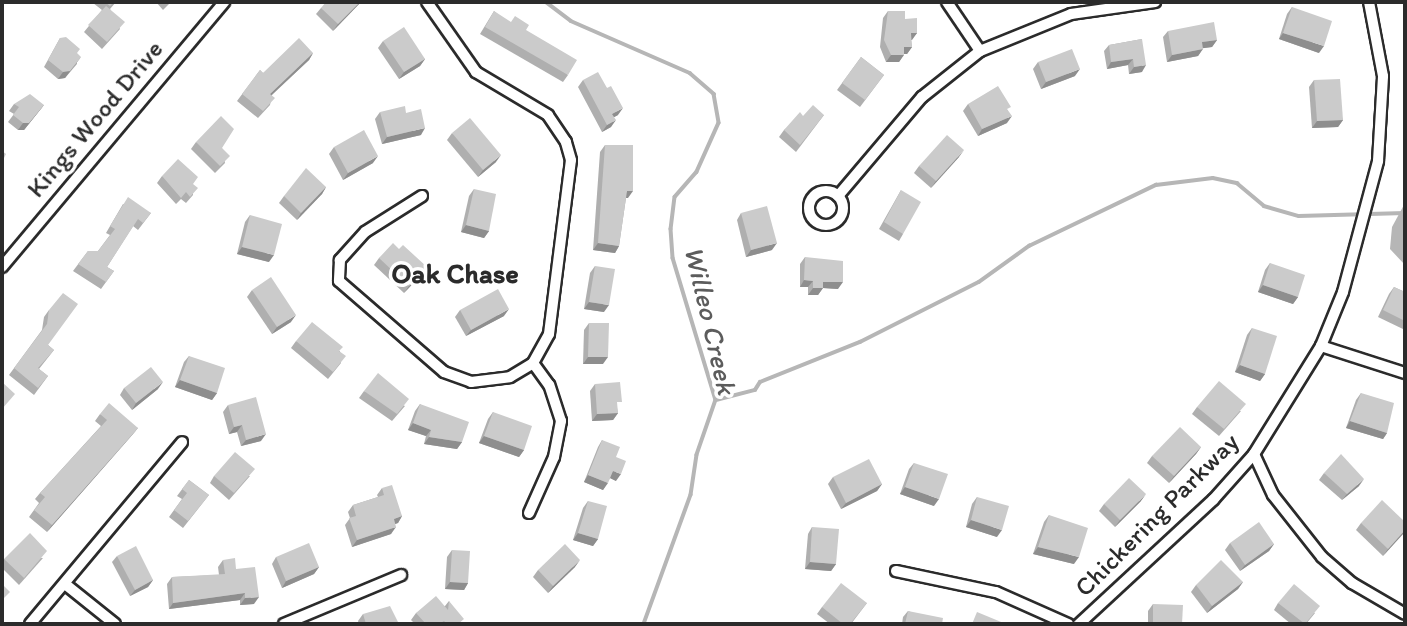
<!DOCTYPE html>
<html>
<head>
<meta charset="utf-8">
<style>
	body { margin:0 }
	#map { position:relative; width:1407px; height:626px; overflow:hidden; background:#fff; font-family:Itim,sans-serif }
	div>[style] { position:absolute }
	.water>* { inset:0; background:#b6b6b6 }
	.stream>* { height:3.5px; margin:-1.75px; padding:0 1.75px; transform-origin:1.75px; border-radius:1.75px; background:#b6b6b6 }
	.roads { filter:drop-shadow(2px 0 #2b2b2b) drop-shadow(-2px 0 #2b2b2b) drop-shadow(0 2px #2b2b2b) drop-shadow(0 -2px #2b2b2b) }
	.street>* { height:10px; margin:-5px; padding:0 5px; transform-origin:5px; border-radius:5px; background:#fff }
	.street>.ring { margin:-5px; padding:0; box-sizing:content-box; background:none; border:10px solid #fff; border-radius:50% }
	.wall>* { inset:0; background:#afafaf }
	.shaded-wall>* { inset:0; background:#8e8e8e }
	.building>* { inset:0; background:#cbcbcb }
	span { translate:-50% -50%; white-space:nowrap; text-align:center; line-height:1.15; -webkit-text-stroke:7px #fff; paint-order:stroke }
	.street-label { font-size:26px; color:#2b2b2b }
	.neighbourhood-label { font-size:28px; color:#2b2b2b; font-weight:700 }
	.water-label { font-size:28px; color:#5c5c5c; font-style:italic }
	.frame { position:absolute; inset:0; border:4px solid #2b2b2b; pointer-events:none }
</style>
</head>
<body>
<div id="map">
	<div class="water">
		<i style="clip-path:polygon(1405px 203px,1405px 265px,1390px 249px,1392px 227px)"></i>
	</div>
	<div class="stream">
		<i style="left:546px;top:2px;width:31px;rotate:37deg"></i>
		<i style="left:571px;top:21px;width:130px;rotate:23.6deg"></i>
		<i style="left:690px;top:73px;width:32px;rotate:41deg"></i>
		<i style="left:714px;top:94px;width:29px;rotate:80deg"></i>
		<i style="left:719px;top:123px;width:54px;rotate:114.2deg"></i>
		<i style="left:697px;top:172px;width:33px;rotate:131deg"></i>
		<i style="left:675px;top:197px;width:32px;rotate:97deg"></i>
		<i style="left:671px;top:229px;width:29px;rotate:86deg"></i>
		<i style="left:673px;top:258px;width:148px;rotate:73.2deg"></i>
		<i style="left:716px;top:400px;width:58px;rotate:109.1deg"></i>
		<i style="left:697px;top:455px;width:40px;rotate:98.5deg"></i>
		<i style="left:691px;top:495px;width:137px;rotate:110deg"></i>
		<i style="left:716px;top:400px;width:40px;rotate:-14.4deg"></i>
		<i style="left:755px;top:390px;width:9px;rotate:-58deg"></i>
		<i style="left:760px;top:382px;width:108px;rotate:-21.8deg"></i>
		<i style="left:860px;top:342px;width:133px;rotate:-26.8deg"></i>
		<i style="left:979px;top:282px;width:62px;rotate:-35.8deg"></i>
		<i style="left:1029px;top:246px;width:141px;rotate:-25.7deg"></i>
		<i style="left:1156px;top:185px;width:57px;rotate:-7deg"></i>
		<i style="left:1213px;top:178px;width:25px;rotate:12deg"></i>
		<i style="left:1237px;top:183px;width:35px;rotate:40deg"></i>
		<i style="left:1264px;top:206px;width:36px;rotate:16deg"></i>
		<i style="left:1299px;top:216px;width:106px;rotate:-1.6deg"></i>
	</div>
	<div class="roads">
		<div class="street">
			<i style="left:947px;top:2px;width:59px;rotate:56deg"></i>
			<i class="ring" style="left:809px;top:191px;width:24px;height:24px"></i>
			<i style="left:422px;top:196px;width:67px;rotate:147.7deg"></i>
			<i style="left:365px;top:232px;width:38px;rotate:132deg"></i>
			<i style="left:340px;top:260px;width:21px;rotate:93deg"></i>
			<i style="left:339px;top:281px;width:139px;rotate:40.9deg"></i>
			<i style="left:444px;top:372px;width:29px;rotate:20deg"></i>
			<i style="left:471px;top:382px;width:39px;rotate:-7deg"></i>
			<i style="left:510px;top:377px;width:27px;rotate:-31deg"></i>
			<i style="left:533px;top:363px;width:33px;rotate:-61deg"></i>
			<i style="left:549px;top:334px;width:175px;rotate:-82.8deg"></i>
			<i style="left:571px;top:160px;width:19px;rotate:-106deg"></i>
			<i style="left:566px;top:142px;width:32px;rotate:-124deg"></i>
			<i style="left:548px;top:115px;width:84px;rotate:-149.2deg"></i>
			<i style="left:476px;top:72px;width:85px;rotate:-125deg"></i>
			<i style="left:838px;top:196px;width:130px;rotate:-49.7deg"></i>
			<i style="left:922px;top:97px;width:74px;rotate:-38.4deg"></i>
			<i style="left:980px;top:51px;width:98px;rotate:-22.1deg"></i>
			<i style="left:1071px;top:14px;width:85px;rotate:-8.1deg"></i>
			<i style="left:2px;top:267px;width:346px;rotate:-50deg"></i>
			<i style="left:1321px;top:346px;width:88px;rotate:17.8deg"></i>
			<i style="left:1254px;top:454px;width:45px;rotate:65.1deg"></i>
			<i style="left:1273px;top:495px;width:79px;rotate:51.7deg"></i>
			<i style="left:1322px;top:557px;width:40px;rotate:41deg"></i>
			<i style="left:1352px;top:583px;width:61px;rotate:30.3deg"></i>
			<i style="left:529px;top:513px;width:61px;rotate:-65.9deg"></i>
			<i style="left:554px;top:457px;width:37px;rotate:-79deg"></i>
			<i style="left:561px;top:421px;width:38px;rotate:-108deg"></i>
			<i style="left:549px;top:385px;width:27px;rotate:-126deg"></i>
			<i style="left:896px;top:571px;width:102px;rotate:11.9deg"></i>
			<i style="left:996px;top:592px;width:79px;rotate:24deg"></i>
			<i style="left:65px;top:584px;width:64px;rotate:38.7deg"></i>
			<i style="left:30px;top:624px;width:237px;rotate:-50.1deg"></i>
			<i style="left:284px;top:624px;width:127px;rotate:-22.7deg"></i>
			<i style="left:1079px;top:624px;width:183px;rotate:-42.8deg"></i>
			<i style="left:1213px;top:500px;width:62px;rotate:-48.3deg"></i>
			<i style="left:1254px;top:454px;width:127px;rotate:-58.2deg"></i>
			<i style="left:1321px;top:346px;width:58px;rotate:-67.8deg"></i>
			<i style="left:1343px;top:292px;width:136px;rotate:-75deg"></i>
			<i style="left:1378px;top:161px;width:85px;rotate:-86.6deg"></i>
			<i style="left:1383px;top:76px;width:75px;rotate:-100.7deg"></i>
		</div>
	</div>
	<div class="wall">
		<i style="clip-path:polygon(94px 2px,116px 2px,110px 9px,120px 29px,102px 49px,84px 32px,102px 10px,93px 3px)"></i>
		<i style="clip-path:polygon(156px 2px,171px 2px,163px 10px)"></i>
		<i style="clip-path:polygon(361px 2px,333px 31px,316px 14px,321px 8px)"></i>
		<i style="clip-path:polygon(1292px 7px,1319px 53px,1279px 39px,1287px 14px)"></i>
		<i style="clip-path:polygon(494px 11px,568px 75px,563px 82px,480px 34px)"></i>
		<i style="clip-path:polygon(888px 11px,905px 19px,917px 33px,911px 40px,912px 47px,907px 54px,904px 54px,899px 62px,886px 62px,880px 47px,883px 18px)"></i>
		<i style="clip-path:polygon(1168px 31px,1217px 40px,1212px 47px,1203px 48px,1198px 56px,1167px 62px,1163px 37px)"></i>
		<i style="clip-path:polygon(60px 38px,77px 53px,77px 64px,65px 78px,58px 79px,44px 67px)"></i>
		<i style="clip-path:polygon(1142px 39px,1142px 72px,1129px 74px,1128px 65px,1107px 69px,1104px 51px,1109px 45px)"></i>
		<i style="clip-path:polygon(383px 41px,425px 59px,420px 66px,399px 79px,378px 48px)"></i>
		<i style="clip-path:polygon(313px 53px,309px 60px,272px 95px,270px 105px,258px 118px,237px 101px,260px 70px,263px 73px)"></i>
		<i style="clip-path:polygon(861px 57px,884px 75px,860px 107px,837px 90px)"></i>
		<i style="clip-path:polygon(1038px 62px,1075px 76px,1041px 89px,1033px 69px)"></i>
		<i style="clip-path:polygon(583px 80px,607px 88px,618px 115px,614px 117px,611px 127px,602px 132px,578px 87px)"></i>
		<i style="clip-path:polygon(1314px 80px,1343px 120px,1338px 127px,1312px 128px,1309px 87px)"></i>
		<i style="clip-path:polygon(14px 104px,44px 105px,24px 130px,18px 130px,8px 122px,14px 114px,9px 111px)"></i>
		<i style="clip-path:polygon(968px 104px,1008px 110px,1007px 123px,978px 136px,963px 111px)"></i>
		<i style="clip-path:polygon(380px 112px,421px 135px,382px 144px,375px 119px)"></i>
		<i style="clip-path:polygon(824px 115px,796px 152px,779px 137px,784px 130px,803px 116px)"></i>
		<i style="clip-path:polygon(452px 133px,496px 162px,478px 177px,447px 140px)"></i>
		<i style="clip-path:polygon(196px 142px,222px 148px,225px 163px,215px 173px,191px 149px)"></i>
		<i style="clip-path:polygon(605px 145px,628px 198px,626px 198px,619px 246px,615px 253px,593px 250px,600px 152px)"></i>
		<i style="clip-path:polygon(334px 147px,373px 163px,343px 180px,329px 154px)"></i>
		<i style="clip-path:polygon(959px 157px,931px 188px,914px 173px,919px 166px)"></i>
		<i style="clip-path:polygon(162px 176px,193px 184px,193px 195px,186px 203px,181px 199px,176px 204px,157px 183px)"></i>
		<i style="clip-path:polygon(326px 187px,322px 194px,297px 220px,279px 203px,284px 196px)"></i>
		<i style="clip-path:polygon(474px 189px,489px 231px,484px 238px,461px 232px,469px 196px)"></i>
		<i style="clip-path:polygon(901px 190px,903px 234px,899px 241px,879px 229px)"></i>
		<i style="clip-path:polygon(123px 204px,151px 213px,138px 230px,133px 226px,107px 267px,114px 271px,101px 289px,73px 271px,88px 251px,98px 251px,110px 235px,106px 233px)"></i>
		<i style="clip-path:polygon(741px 213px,772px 250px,746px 257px,737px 220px)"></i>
		<i style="clip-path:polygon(250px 215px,269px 262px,237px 254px,245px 222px)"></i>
		<i style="clip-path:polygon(399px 249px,427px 267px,422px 274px,404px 293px,374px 265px,379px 258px)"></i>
		<i style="clip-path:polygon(805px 257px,838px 289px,823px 288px,818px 295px,808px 295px,808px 287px,800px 287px,800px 264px)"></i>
		<i style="clip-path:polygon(1270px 263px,1298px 297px,1293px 304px,1258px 292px,1265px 270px)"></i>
		<i style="clip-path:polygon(595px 266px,604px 312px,584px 309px,590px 273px)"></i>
		<i style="clip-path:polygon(1394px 287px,1405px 292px,1405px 330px,1378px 317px,1389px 294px)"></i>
		<i style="clip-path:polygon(252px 290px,291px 322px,272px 334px,247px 297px)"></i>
		<i style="clip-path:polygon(49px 310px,48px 345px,54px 350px,39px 369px,48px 376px,34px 395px,9px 375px,42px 330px,44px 317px)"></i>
		<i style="clip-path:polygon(460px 310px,504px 316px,466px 336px,455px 317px)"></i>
		<i style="clip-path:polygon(589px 323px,603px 364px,583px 364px,584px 330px)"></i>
		<i style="clip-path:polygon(1252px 328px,1265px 374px,1260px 381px,1235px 372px,1247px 335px)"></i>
		<i style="clip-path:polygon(296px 341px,340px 351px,341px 363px,328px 379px,291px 348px)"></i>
		<i style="clip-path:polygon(189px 356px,217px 393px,212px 400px,175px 387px,184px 362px)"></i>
		<i style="clip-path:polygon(595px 384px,617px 408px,618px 413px,613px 420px,592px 421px,590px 391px)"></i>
		<i style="clip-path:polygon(124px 388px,158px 389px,132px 410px,120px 395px)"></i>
		<i style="clip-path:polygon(364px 391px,405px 406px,392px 421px,359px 398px)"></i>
		<i style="clip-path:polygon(1361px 393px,1387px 433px,1383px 439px,1346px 428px,1356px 400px)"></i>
		<i style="clip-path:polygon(420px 404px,462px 442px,457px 449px,424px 444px,426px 436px,408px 430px,415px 411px)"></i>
		<i style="clip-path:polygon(228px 405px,261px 441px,241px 446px,237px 432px,229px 434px,223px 412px)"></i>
		<i style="clip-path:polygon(1197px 407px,1241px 411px,1219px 436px,1192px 414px)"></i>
		<i style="clip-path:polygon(493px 412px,524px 450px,519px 457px,479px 443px,488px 419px)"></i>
		<i style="clip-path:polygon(100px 414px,138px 428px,133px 434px,47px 532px,29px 517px,39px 503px,35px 499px,40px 493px,101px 426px,95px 421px)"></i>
		<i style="clip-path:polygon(602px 440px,616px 457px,616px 481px,610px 478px,603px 490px,584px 482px,598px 447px)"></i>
		<i style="clip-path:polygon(1201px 447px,1196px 454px,1169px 483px,1147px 463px,1152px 456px)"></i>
		<i style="clip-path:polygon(914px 463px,934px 506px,900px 494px,909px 469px)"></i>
		<i style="clip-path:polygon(1324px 473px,1359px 486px,1342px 500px,1319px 480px)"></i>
		<i style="clip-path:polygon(214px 476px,250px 476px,229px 500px,210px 483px)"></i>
		<i style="clip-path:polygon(833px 477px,882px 484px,877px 491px,841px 509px,828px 484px)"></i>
		<i style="clip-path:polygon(189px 480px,209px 495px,183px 528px,169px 517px,182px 499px,177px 496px)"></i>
		<i style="clip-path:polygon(382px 488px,402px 516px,398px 523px,395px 524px,391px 534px,352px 547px,345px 525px,350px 518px,348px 512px,353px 505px,378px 497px,377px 495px)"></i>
		<i style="clip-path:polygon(977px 497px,997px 537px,966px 527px,972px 504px)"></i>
		<i style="clip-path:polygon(588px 501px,598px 539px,593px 546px,573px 540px,583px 508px)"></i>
		<i style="clip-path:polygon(1141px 501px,1115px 527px,1099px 511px,1104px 504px)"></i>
		<i style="clip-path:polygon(1049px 515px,1074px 564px,1033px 554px,1044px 522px)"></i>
		<i style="clip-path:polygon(1405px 522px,1405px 531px,1383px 556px,1356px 530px,1361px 523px)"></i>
		<i style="clip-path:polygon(812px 527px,836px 564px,831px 571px,805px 569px,808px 534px)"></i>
		<i style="clip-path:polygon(1230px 543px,1274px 544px,1269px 551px,1240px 571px,1225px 550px)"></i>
		<i style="clip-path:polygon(452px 550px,468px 583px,464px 590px,445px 589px,447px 557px)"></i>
		<i style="clip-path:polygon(117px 556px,153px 580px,148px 587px,130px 596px,112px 562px)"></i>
		<i style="clip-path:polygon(276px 557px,319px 567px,314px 574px,282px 588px,272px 564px)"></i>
		<i style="clip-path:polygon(43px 558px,19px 585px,2px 568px,2px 563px,4px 559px)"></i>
		<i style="clip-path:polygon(223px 560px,236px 569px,254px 604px,240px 605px,240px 600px,169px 609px,167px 584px,172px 577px,219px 575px,218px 567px)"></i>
		<i style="clip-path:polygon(575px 567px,548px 593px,533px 577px,538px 570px)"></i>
		<i style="clip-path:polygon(1243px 582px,1238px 589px,1207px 613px,1191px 592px,1196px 585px)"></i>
		<i style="clip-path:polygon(449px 601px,460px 624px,415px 624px,411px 620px,416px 613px,445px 606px)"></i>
		<i style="clip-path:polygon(867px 603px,851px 624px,830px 624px,817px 614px,822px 607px)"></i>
		<i style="clip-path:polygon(1278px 603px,1315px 613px,1306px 624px,1291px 624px,1274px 610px)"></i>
		<i style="clip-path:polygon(1153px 604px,1182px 624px,1148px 624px,1148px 611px)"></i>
		<i style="clip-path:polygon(908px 611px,942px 624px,902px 624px,903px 617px)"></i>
		<i style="clip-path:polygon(363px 614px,399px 624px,359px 624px,358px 621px)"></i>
	</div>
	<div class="shaded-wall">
		<i style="clip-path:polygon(360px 2px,361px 2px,333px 31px,338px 24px)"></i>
		<i style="clip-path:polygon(911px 33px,917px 33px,912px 40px,906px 40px)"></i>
		<i style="clip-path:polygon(1283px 33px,1324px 46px,1319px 53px,1279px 39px)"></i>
		<i style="clip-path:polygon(1217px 40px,1212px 47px,1197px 49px,1202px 42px)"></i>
		<i style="clip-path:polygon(904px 47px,912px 47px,907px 54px,899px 54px)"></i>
		<i style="clip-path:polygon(1203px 49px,1198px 56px,1167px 62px,1172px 55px)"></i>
		<i style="clip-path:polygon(313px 53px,309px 60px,265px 101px,270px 94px)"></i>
		<i style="clip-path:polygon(891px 55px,904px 55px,899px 62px,886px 62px)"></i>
		<i style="clip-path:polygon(81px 57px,65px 78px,58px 79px,63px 72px)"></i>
		<i style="clip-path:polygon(425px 59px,420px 66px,399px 79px,404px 72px)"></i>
		<i style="clip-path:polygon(1133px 59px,1128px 65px,1107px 69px,1111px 62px)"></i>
		<i style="clip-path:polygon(1146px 65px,1142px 72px,1129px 74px,1134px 67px)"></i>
		<i style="clip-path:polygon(1080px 69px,1075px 76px,1041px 89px,1046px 82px)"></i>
		<i style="clip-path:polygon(44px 105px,24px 130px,18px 130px,23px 123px)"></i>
		<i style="clip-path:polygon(623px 108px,618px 115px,607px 121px,612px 114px)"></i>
		<i style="clip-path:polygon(1012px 116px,1007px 123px,978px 136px,982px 129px)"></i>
		<i style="clip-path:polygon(616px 120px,611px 127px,602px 132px,607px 125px)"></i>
		<i style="clip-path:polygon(1343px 120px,1338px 127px,1312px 128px,1317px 121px)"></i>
		<i style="clip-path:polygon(425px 128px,421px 135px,382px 144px,387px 137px)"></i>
		<i style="clip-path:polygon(964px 150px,959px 157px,931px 188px,936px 181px)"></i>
		<i style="clip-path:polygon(501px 155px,496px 162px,478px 177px,483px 170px)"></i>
		<i style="clip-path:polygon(378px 156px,373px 163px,343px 180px,348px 173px)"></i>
		<i style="clip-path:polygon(326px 187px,322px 194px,297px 220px,301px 213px)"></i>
		<i style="clip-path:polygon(627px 191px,633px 191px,628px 198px,622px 198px)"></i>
		<i style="clip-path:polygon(466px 225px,489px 231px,484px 238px,461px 232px)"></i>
		<i style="clip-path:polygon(598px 243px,619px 246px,615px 253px,593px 250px)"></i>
		<i style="clip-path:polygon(777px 243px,772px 250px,746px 257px,751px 250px)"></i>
		<i style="clip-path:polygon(242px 247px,274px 255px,269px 262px,237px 254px)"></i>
		<i style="clip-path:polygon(427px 267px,422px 274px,404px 293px,409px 286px)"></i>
		<i style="clip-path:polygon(804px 280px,813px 281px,808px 287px,800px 287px)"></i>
		<i style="clip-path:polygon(823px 282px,843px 282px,838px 289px,823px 288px,818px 295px,808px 295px,813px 288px)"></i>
		<i style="clip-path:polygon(1263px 285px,1298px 297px,1293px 304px,1258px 292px)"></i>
		<i style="clip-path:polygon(589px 302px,609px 305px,604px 312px,584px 309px)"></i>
		<i style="clip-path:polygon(509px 309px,504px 316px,466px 336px,471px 330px)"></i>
		<i style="clip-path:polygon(296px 315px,291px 322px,272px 334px,277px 327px)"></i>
		<i style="clip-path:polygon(588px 357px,608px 357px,603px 364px,583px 364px)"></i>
		<i style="clip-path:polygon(1240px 365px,1265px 374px,1260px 381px,1235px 372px)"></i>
		<i style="clip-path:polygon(180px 380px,217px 393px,212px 400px,175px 387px)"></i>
		<i style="clip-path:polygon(163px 382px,158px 389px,132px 410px,136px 403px)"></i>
		<i style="clip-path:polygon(618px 413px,613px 420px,592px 421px,597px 414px)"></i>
		<i style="clip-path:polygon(1350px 421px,1387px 433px,1383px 439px,1346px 428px)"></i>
		<i style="clip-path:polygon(413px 423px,431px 430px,426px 436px,408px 430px)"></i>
		<i style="clip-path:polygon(242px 425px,237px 432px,229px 434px,234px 427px)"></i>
		<i style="clip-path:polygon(138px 428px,133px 434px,47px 532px,52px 525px)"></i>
		<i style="clip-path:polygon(266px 434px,261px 441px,241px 446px,246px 440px)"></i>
		<i style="clip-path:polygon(484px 436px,524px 450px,519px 457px,479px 443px)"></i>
		<i style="clip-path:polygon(429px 437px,462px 442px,457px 449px,424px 444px)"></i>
		<i style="clip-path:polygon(1201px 447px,1196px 454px,1169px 483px,1174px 476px)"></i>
		<i style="clip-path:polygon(613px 471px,621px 474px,616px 481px,608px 477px)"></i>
		<i style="clip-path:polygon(588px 475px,608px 483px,603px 490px,584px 482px)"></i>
		<i style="clip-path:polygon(1364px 479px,1359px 486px,1342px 500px,1347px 494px)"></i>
		<i style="clip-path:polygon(882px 484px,877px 491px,841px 509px,846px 503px)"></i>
		<i style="clip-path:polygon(905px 487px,939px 499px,934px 506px,900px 494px)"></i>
		<i style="clip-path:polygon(1146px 494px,1141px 501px,1115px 527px,1120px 520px)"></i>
		<i style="clip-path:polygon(402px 516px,398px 523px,389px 526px,394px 519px)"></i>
		<i style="clip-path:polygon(971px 520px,1002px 530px,997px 537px,966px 527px)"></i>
		<i style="clip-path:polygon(396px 527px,391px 534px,352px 547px,357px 540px)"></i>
		<i style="clip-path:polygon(1405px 530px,1405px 532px,1383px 556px,1388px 549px)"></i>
		<i style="clip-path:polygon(578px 533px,598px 539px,593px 546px,573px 540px)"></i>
		<i style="clip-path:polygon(1274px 544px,1269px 551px,1240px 571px,1245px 565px)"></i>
		<i style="clip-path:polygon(1038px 547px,1079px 557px,1074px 564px,1033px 554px)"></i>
		<i style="clip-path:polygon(580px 560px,575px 567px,548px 593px,553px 586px)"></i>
		<i style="clip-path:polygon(810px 562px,836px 564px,831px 571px,805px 569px)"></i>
		<i style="clip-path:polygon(319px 567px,314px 574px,282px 588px,286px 581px)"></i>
		<i style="clip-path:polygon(153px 580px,148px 587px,130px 596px,135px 590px)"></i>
		<i style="clip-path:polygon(450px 582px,468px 583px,464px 590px,445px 589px)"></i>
		<i style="clip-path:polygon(1243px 582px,1238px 589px,1207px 613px,1212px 606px)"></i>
		<i style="clip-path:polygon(245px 593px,240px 600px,169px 609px,173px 603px)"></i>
		<i style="clip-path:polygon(259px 597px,254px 604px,240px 605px,245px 598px)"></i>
	</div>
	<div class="building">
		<i style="clip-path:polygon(105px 2px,114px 2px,110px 6px)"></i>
		<i style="clip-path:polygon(326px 2px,360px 2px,338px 24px,321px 8px)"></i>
		<i style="clip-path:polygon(106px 6px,125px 22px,107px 42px,88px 25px)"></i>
		<i style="clip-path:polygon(1292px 7px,1332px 21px,1324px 46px,1283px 33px)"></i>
		<i style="clip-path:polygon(494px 11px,511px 22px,515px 16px,529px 25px,526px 30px,577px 60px,568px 75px,485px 27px)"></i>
		<i style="clip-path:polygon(888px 11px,905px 11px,905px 19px,917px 18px,917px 33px,911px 33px,912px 47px,904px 47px,904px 55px,891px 55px,884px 40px)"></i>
		<i style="clip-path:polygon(1214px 22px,1217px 40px,1202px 42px,1203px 49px,1172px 55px,1168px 31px)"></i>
		<i style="clip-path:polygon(404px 27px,425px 59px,404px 72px,383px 41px)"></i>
		<i style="clip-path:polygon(66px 37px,80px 49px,77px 53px,81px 57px,70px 71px,63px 72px,48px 60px,60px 38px)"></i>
		<i style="clip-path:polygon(299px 38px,313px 53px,270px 94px,275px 98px,263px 111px,242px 94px,260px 70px,263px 73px)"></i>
		<i style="clip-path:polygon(1142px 39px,1146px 65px,1134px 67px,1133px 59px,1111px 62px,1109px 45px)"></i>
		<i style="clip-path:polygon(1072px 49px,1080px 69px,1046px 82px,1038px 62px)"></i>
		<i style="clip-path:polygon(861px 57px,884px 75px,865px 100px,842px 83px)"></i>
		<i style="clip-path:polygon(598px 72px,607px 88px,611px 86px,623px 108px,612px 114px,616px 120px,607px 125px,583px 80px)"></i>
		<i style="clip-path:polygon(1340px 79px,1343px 120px,1317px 121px,1314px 80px)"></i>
		<i style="clip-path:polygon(998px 86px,1011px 107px,1007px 109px,1012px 116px,982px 129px,968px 104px)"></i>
		<i style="clip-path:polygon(30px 94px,44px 105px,29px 123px,23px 123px,13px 115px,19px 107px,14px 104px)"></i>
		<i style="clip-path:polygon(813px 105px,824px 115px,800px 145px,784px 130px,800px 112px,803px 116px)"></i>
		<i style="clip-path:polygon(405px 106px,406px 113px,421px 109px,425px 128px,387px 137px,380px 112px)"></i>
		<i style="clip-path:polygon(221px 116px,234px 129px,222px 148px,230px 156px,220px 166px,196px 142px)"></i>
		<i style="clip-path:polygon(470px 118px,501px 155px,483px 170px,452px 133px)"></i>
		<i style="clip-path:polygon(364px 130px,378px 156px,348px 173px,334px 147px)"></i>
		<i style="clip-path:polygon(947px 135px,964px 150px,936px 181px,919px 166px)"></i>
		<i style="clip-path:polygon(605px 145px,633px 145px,633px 191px,627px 191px,619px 246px,598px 243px)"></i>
		<i style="clip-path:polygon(2px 151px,6px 154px,2px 162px)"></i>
		<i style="clip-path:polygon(178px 159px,198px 177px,193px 184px,198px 188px,190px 197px,186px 192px,181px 198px,162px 176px)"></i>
		<i style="clip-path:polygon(306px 168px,326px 187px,301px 213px,284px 196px)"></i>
		<i style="clip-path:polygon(474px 189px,496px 194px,489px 231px,466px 225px)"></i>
		<i style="clip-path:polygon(901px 190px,921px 202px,903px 234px,884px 222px)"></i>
		<i style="clip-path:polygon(128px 197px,151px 213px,143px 223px,138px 219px,107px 267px,114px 271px,106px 282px,78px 264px,88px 251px,98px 251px,115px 229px,110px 226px)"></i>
		<i style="clip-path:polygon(767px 206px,777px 243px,751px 250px,741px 213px)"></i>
		<i style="clip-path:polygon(250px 215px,282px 224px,274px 255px,242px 247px)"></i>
		<i style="clip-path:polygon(393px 243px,399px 249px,403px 245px,427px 267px,409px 286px,379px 258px)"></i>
		<i style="clip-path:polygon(805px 257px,843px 261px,843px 282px,823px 282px,823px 288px,813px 288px,813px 281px,804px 280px)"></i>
		<i style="clip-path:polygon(1270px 263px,1305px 275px,1298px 297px,1263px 285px)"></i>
		<i style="clip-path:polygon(595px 266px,615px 269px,609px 305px,589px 302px)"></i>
		<i style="clip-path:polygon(271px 277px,296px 315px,277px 327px,252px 290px)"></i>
		<i style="clip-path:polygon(1394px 287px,1405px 292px,1405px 321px,1383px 310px)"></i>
		<i style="clip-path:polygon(498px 289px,509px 309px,471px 330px,460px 310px)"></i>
		<i style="clip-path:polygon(63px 293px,78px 304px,48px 345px,54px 350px,38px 368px,48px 376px,38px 388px,14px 368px,47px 324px,49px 310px)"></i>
		<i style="clip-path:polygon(312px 322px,343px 347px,339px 351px,346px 356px,333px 372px,296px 341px)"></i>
		<i style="clip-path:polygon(589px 323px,609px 323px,608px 357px,588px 357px)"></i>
		<i style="clip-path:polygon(1252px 328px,1277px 336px,1265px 374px,1240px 365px)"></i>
		<i style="clip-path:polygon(189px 356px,225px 368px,217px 393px,180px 380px)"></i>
		<i style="clip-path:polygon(151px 367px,163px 382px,136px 403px,124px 388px)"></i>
		<i style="clip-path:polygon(378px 373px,409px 399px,397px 414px,364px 391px)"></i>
		<i style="clip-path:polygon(1219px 381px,1246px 404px,1224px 429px,1197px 407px)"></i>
		<i style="clip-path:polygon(2px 382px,15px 394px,2px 409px)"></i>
		<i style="clip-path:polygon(620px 382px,622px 402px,617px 402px,618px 413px,597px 414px,595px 384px)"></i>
		<i style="clip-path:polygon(1361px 393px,1394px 403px,1387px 433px,1350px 421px)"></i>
		<i style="clip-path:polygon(256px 397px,266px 434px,246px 440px,242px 425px,234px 427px,228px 405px)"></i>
		<i style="clip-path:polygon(109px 403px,138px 428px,52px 525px,34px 510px,45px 497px,40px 493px,107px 420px,100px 414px)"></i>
		<i style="clip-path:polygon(420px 404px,469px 422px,462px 442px,429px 437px,431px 430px,413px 423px)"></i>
		<i style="clip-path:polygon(493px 412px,532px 426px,524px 450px,484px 436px)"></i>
		<i style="clip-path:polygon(1180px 427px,1201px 447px,1174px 476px,1152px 456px)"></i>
		<i style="clip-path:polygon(602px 440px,620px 447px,616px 457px,626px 461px,621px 474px,613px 471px,608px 483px,588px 475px)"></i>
		<i style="clip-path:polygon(235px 452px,255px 469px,234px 493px,214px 476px)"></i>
		<i style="clip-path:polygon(1341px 454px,1364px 479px,1347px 494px,1324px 473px)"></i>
		<i style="clip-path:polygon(869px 459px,882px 484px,846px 503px,833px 477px)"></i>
		<i style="clip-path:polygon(914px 463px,948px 474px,939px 499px,905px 487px)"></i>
		<i style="clip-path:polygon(1129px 478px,1146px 494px,1120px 520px,1104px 504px)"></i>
		<i style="clip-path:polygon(189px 480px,209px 495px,188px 521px,174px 510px,187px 493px,182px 489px)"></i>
		<i style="clip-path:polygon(392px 485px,402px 516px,394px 519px,396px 527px,357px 540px,349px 518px,356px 516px,353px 505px,384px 495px,382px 488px)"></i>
		<i style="clip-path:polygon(977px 497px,1009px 506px,1002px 530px,971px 520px)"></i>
		<i style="clip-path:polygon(1382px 500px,1405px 522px,1405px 530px,1388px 549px,1361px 523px)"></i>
		<i style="clip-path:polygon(588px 501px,607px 506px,598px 539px,578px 533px)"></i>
		<i style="clip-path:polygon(1049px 515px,1088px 528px,1079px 557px,1038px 547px)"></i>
		<i style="clip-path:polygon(1259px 522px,1274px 544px,1245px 565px,1230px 543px)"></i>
		<i style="clip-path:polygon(812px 527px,839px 529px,836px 564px,810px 562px)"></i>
		<i style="clip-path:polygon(30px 533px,47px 551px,24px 578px,4px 559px)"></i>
		<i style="clip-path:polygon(309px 543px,319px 567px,286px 581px,276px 557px)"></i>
		<i style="clip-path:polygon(565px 544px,580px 560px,553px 586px,538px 570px)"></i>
		<i style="clip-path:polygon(136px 546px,153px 580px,135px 590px,117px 556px)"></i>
		<i style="clip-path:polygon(452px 550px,470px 551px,468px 583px,450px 582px)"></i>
		<i style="clip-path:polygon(235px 558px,236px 569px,255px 567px,259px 597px,245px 598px,245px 593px,173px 603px,172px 577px,225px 574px,223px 560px)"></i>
		<i style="clip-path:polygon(1221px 560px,1243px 582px,1212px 606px,1196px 585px)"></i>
		<i style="clip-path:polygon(841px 583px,867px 603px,850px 624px,843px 624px,822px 607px)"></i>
		<i style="clip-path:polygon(2px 584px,10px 592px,2px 600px)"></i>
		<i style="clip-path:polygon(1294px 584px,1320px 606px,1305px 624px,1278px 603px)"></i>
		<i style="clip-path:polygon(436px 596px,448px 610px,449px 601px,464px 619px,458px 624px,447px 624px,444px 621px,439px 624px,426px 624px,416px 613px)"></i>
		<i style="clip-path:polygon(1153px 604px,1183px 605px,1182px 624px,1153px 624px)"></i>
		<i style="clip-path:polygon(390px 606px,399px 624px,366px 624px,363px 614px)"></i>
		<i style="clip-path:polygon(908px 611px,943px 618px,942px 624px,905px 624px)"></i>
		<i style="clip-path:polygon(977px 612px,1006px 624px,972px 624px)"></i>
	</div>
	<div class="street-label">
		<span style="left:95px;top:119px;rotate:-50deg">Kings Wood Drive</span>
		<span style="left:1157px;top:515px;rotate:-45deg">Chickering Parkway</span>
	</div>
	<div class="neighbourhood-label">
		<span style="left:455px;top:273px">Oak Chase</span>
	</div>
	<div class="water-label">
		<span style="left:711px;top:320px;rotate:77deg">Willeo Creek</span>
	</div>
	<div class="frame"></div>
</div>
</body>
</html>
